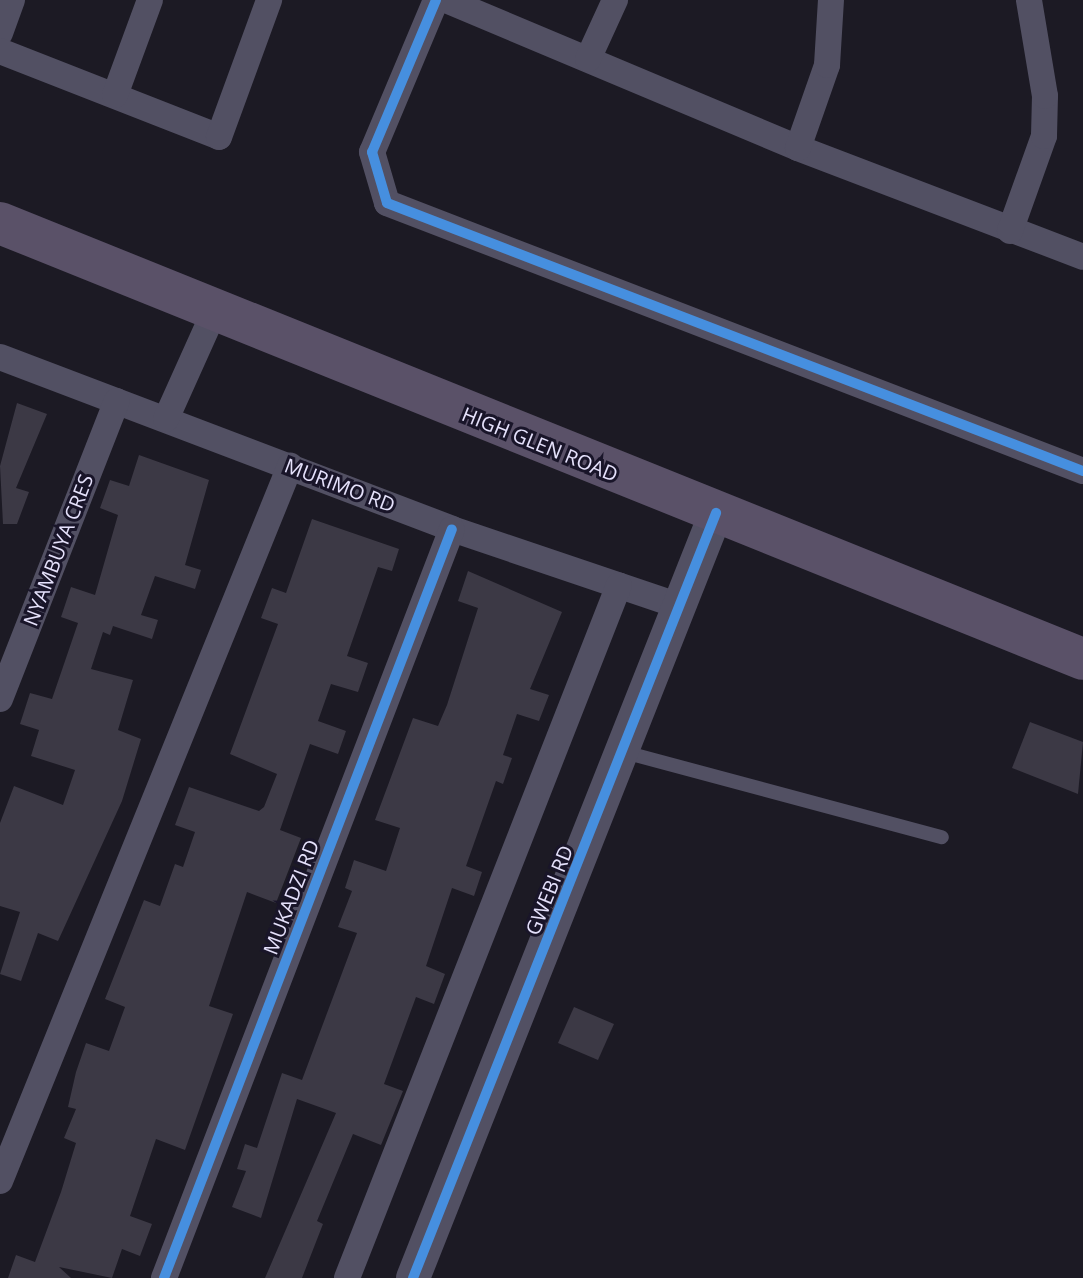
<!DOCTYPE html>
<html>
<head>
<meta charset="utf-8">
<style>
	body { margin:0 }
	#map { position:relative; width:1083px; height:1278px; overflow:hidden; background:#1c1a24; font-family:"Open Sans",sans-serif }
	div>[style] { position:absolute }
	.building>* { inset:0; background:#3c3945 }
	.service>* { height:14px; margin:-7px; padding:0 7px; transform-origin:7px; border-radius:7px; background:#525063 }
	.minor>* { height:26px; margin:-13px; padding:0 13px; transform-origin:13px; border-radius:13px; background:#525063 }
	.tertiary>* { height:34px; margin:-17px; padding:0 17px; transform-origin:17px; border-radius:17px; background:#525063 }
	.primary>* { height:42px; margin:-21px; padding:0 21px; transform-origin:21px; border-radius:21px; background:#5a5168 }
	.cycleway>* { height:10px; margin:-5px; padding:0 5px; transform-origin:5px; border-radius:5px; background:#468fdf }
	span { translate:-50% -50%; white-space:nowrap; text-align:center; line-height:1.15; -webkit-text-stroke:6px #191529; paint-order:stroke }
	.street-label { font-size:20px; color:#e5e1fb }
</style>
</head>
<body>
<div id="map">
	<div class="building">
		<i style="clip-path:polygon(17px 403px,47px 414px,16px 488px,29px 492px,17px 524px,3px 524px,0 466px)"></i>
		<i style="clip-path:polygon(139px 455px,209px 480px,185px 565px,201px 570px,195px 589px,155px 576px,141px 615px,158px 620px,152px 639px,113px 626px,110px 635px,103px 632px,91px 669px,133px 680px,118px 730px,141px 739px,122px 801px,58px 941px,38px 933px,21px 981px,0 974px,20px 912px,0 906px,0 823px,14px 786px,63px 805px,75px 770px,31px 756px,39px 730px,20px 724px,30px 693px,52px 699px,78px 623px,61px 617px,71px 587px,95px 595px,118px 515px,100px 508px,110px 480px,129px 486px)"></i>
		<i style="clip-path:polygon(312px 519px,399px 549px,392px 571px,378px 567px,347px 656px,368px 663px,358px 692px,331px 684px,318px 721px,346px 731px,338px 754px,310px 744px,280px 830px,301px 838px,276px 903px,247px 892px,209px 1006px,233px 1014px,185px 1150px,156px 1139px,130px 1216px,152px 1224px,140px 1256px,122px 1249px,112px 1278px,59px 1267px,71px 1278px,8px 1278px,16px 1255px,35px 1262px,61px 1192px,76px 1143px,64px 1138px,76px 1109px,68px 1107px,76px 1072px,86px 1043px,109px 1051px,125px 1007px,105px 999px,144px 900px,160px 906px,175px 864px,183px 867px,195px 832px,175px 825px,189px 787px,259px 811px,264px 807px,277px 774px,230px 754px,278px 624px,261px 618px,272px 588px,286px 593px)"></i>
		<i style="clip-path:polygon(468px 571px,562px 612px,530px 689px,549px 695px,539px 721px,517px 714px,503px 755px,512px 758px,503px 784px,496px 781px,466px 866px,482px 872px,474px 896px,452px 888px,426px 966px,445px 974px,434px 1004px,416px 997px,384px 1084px,403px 1091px,381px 1145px,353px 1134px,317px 1221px,323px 1224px,302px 1278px,265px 1278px,336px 1113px,297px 1099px,261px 1218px,232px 1207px,246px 1171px,237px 1169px,245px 1144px,257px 1148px,282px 1073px,302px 1080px,357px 933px,338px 927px,352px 891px,345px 888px,354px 860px,386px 871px,400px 828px,375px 820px,413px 718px,438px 726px,447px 705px,478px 608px,458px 601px)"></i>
		<i style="clip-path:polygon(1030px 722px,1083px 742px,1078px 794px,1012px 768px)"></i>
		<i style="clip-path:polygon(574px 1007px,614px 1024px,598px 1060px,558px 1043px)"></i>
	</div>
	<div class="service">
		<i style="left:624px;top:752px;width:329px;rotate:15deg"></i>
	</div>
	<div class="minor">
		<i style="left:436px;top:0;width:165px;rotate:112.8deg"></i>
		<i style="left:372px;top:152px;width:53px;rotate:73.6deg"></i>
		<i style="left:387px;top:203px;width:746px;rotate:21.06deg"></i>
		<i style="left:446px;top:0;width:382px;rotate:22.8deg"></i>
		<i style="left:798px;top:148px;width:305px;rotate:20.9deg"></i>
		<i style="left:0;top:33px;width:35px;rotate:-70deg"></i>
		<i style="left:0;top:51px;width:235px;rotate:21.4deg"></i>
		<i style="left:219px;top:137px;width:146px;rotate:-69.9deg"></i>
		<i style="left:588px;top:59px;width:65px;rotate:-65.4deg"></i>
		<i style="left:115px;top:95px;width:101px;rotate:-69.8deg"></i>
		<i style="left:798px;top:148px;width:88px;rotate:-70.7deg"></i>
		<i style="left:827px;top:65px;width:65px;rotate:-86.5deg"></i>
		<i style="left:1010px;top:231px;width:101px;rotate:-70.3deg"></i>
		<i style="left:1044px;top:136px;width:40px;rotate:-88.6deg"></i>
		<i style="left:1045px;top:96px;width:97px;rotate:-99.5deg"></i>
		<i style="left:0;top:357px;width:484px;rotate:20.8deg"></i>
		<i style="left:452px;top:529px;width:243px;rotate:18.7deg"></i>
		<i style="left:166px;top:419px;width:117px;rotate:-65.8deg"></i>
		<i style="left:0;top:699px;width:320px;rotate:-68.6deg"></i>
		<i style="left:0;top:1181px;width:772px;rotate:-67.92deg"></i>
		<i style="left:164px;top:1278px;width:802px;rotate:-68.97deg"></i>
		<i style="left:347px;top:1278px;width:744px;rotate:-68.57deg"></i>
	</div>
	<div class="tertiary">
		<i style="left:413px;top:1278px;width:823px;rotate:-68.39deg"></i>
	</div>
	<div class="primary">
		<i style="left:0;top:223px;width:1167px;rotate:21.93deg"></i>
	</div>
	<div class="cycleway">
		<i style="left:436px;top:0;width:165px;rotate:112.8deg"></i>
		<i style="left:372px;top:152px;width:53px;rotate:73.6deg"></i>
		<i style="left:387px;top:203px;width:746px;rotate:21.06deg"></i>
		<i style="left:164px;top:1278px;width:802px;rotate:-68.97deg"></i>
		<i style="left:413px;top:1278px;width:823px;rotate:-68.39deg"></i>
	</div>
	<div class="street-label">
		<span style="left:540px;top:444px;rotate:22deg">HIGH GLEN ROAD</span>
		<span style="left:340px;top:485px;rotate:21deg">MURIMO RD</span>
		<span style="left:58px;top:550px;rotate:-69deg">NYAMBUYA CRES</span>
		<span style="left:549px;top:890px;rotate:-68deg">GWEBI RD</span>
		<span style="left:291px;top:897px;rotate:-69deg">MUKADZI RD</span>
	</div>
</div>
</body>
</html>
